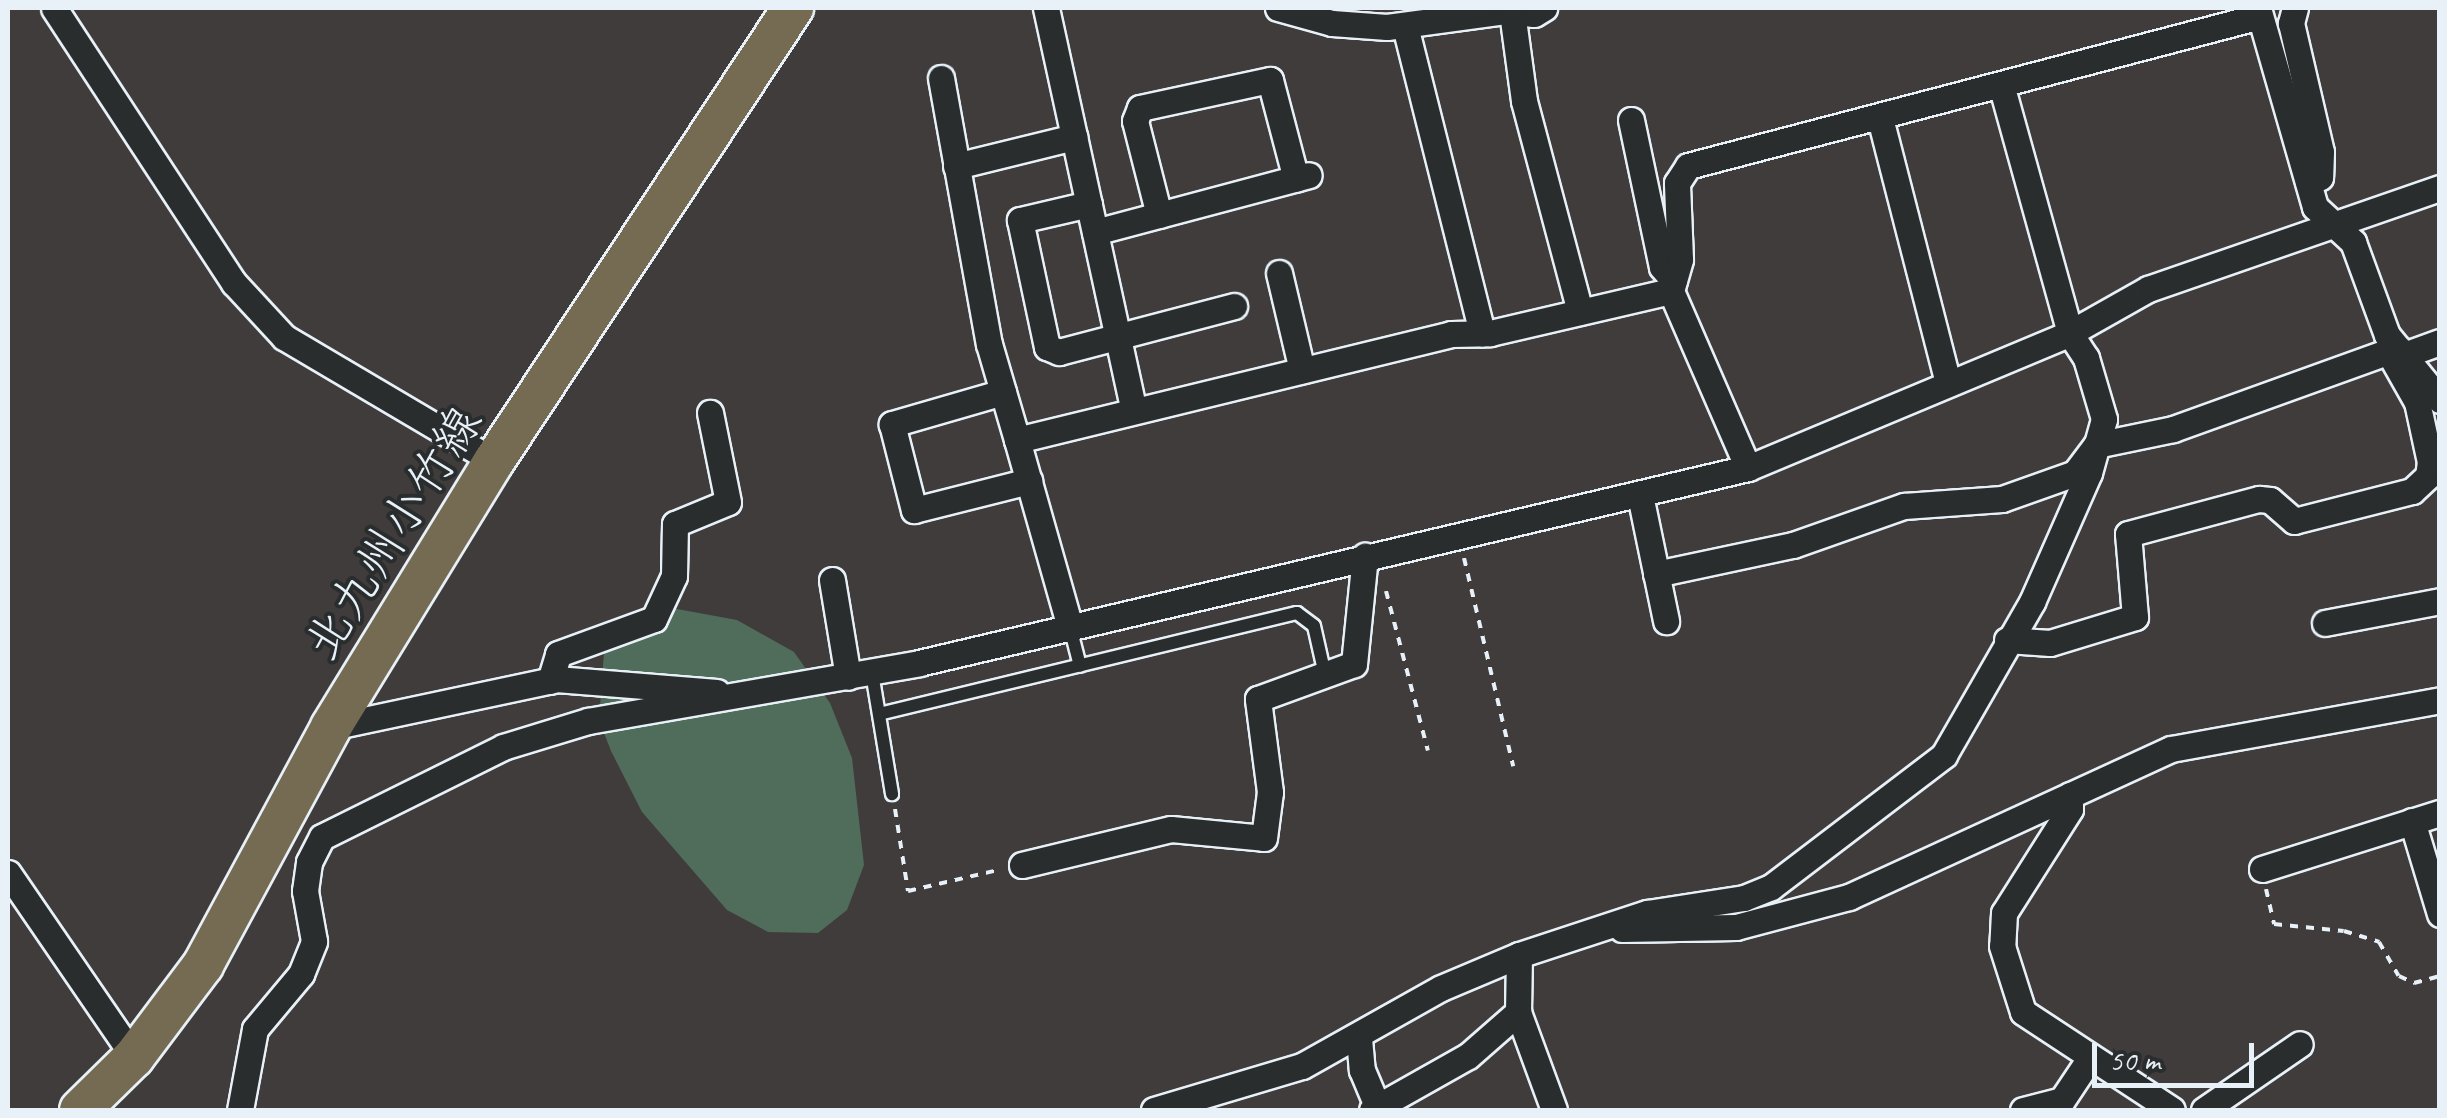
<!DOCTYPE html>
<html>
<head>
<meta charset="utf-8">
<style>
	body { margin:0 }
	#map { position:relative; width:2447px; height:1118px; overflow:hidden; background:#403c3c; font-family:Caveat,"Klee One",sans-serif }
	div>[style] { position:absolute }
	.green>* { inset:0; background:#506c5b }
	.path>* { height:4px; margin-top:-2px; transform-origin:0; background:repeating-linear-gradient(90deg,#e8f1f8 0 8px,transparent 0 16px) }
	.roads { filter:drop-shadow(2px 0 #e8f1f8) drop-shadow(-2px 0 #e8f1f8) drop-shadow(0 2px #e8f1f8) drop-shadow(0 -2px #e8f1f8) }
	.service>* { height:12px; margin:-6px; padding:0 6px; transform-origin:6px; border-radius:6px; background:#2a2d2e }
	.minor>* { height:25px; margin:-12.5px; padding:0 12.5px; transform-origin:12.5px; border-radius:12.5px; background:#2a2d2e }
	.primary>* { height:40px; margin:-20px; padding:0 20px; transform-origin:20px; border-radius:20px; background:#746b52 }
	span { translate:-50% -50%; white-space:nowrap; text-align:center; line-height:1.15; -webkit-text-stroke:8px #2a2d2e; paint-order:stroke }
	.street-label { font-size:48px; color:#e8f1f8 }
	.frame { position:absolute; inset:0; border:10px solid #e8f1f8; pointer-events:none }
	.scale { position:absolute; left:2092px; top:1043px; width:162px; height:45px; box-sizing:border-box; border:5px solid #e8f1f8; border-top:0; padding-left:12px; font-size:30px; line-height:35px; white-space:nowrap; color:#e8f1f8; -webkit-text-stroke:8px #2a2d2e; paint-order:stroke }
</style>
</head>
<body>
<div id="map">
	<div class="green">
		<i style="clip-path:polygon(677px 609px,737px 620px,794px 652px,830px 703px,852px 758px,864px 865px,847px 910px,818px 933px,768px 932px,727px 910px,642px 812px,611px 751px,599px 720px,605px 639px,624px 615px)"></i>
	</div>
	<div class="path">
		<i style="left:1464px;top:558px;width:214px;rotate:76.7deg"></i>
		<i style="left:1386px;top:591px;width:165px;rotate:75.3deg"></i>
		<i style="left:895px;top:809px;width:83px;rotate:81deg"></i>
		<i style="left:908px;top:891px;width:92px;rotate:-13.1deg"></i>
		<i style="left:2266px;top:889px;width:36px;rotate:77deg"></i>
		<i style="left:2274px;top:924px;width:70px;rotate:5.7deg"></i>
		<i style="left:2344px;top:931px;width:37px;rotate:17deg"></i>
		<i style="left:2379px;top:942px;width:39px;rotate:60deg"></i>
		<i style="left:2399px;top:976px;width:17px;rotate:25deg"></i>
		<i style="left:2414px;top:983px;width:27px;rotate:-15deg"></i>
	</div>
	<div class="roads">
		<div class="service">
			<i style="left:1070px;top:627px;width:40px;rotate:75.6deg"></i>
			<i style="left:872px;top:673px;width:123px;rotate:80.6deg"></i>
			<i style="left:879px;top:714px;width:430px;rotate:-13.6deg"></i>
			<i style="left:1297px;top:613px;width:21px;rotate:37deg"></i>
			<i style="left:1314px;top:626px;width:50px;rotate:77.3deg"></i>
		</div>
		<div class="minor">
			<i style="left:54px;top:8px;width:329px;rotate:56.8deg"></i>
			<i style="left:234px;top:283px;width:74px;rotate:47.2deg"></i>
			<i style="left:284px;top:337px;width:244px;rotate:30.6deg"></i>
			<i style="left:1046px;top:8px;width:412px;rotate:77.7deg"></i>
			<i style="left:1278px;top:8px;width:56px;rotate:15.5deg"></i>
			<i style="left:1332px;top:23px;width:55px;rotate:4.2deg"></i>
			<i style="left:1387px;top:27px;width:119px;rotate:-7.7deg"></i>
			<i style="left:1505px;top:11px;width:29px;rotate:6deg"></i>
			<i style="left:1534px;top:14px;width:12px;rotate:-31deg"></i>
			<i style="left:2258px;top:8px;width:207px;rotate:74deg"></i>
			<i style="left:2315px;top:207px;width:52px;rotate:42.6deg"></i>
			<i style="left:2353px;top:242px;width:99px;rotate:69.9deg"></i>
			<i style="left:2387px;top:335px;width:84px;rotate:50.8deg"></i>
			<i style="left:2295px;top:8px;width:16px;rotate:105deg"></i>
			<i style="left:2291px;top:23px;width:132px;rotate:76.9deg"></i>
			<i style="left:2321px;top:152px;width:25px;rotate:92deg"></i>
			<i style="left:2320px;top:177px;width:13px;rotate:153deg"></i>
			<i style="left:1512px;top:12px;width:90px;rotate:82.3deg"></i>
			<i style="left:1524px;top:101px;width:218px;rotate:75.1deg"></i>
			<i style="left:1405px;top:26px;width:317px;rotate:75.9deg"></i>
			<i style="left:941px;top:78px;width:270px;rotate:79.8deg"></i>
			<i style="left:989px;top:344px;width:100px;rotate:73.7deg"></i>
			<i style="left:1880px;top:118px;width:274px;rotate:75.6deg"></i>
			<i style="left:1631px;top:120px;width:150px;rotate:78.1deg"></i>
			<i style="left:1662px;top:267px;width:18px;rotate:49deg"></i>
			<i style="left:956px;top:166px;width:122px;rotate:-13.8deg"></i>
			<i style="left:1089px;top:204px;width:71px;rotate:166.9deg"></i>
			<i style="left:1020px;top:220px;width:130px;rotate:78deg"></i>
			<i style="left:1047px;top:347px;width:13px;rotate:23deg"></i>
			<i style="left:1059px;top:352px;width:181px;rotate:-14.7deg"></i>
			<i style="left:1159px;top:215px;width:97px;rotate:-104.3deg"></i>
			<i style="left:1135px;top:121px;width:14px;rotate:-69deg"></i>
			<i style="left:1140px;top:108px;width:133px;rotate:-12.2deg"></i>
			<i style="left:1270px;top:80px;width:102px;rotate:75.3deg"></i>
			<i style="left:1095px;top:232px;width:221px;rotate:-14.9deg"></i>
			<i style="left:1279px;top:273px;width:100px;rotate:76.7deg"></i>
			<i style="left:2404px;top:355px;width:38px;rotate:-20deg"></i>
			<i style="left:1003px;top:392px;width:116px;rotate:163.9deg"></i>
			<i style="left:892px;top:424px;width:89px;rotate:75.7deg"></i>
			<i style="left:914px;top:510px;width:119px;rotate:-14.2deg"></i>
			<i style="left:1748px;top:468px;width:193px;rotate:-113.5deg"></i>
			<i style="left:1671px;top:291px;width:33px;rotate:-74deg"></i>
			<i style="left:1680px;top:259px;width:76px;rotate:-92.3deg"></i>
			<i style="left:1677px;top:183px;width:20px;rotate:-57deg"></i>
			<i style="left:1688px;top:166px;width:591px;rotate:-14.69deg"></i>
			<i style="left:1640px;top:495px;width:129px;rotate:78.3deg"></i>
			<i style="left:1656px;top:574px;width:140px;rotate:-12deg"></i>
			<i style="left:1793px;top:545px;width:118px;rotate:-19.4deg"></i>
			<i style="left:1904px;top:506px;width:98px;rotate:-4.1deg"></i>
			<i style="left:2002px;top:499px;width:77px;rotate:-19.6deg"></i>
			<i style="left:2075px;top:473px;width:35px;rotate:-53deg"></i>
			<i style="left:2096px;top:445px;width:79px;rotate:-11.7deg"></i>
			<i style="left:2173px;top:429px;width:239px;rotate:-19.8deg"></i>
			<i style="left:832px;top:580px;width:98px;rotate:80.6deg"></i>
			<i style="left:2325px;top:623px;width:117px;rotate:-10.8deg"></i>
			<i style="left:1070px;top:627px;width:194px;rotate:-105.8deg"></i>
			<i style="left:1017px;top:440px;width:447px;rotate:-13.7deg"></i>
			<i style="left:1451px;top:334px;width:39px;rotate:-1deg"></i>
			<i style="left:1490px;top:333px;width:186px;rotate:-13.1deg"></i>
			<i style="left:2007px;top:640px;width:43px;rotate:4deg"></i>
			<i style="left:2050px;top:643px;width:89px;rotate:-17deg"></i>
			<i style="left:2135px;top:617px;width:83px;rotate:-94.8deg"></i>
			<i style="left:2128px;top:534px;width:136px;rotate:-15deg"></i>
			<i style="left:2259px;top:499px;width:11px;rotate:5deg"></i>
			<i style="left:2270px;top:500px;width:32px;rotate:41deg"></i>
			<i style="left:2294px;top:521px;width:122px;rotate:-14.3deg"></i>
			<i style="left:2412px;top:491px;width:22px;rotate:-43deg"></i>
			<i style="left:2428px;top:476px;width:14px;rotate:-82deg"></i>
			<i style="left:2430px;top:462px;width:61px;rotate:-102.2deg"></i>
			<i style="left:2417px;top:402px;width:59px;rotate:-119.6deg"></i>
			<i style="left:550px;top:681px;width:28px;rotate:-73deg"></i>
			<i style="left:558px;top:654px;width:102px;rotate:-20deg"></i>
			<i style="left:654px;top:619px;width:47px;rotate:-65.1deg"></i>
			<i style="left:674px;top:576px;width:52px;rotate:-88.9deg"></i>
			<i style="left:675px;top:524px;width:57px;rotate:-22.5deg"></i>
			<i style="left:728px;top:502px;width:91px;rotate:-101.4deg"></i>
			<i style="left:331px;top:727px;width:230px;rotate:-12deg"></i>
			<i style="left:556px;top:679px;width:161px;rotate:4.6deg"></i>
			<i style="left:2070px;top:795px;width:14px;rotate:90deg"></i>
			<i style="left:2070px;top:809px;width:123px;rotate:122.4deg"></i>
			<i style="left:2004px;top:913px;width:33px;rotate:93deg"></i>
			<i style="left:2002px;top:946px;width:69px;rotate:72.3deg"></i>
			<i style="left:2023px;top:1012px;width:178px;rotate:33.3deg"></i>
			<i style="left:2412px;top:821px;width:97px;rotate:73.2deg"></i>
			<i style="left:1022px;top:865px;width:153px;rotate:-13.6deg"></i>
			<i style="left:1171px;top:829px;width:93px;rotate:5.5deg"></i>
			<i style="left:1264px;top:838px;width:46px;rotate:-82.6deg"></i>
			<i style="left:1270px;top:792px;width:94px;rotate:-97.4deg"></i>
			<i style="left:1258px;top:699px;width:102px;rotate:-20deg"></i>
			<i style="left:1354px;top:664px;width:109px;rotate:-84.2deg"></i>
			<i style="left:2262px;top:869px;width:187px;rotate:-17.5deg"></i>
			<i style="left:8px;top:873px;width:223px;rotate:55.6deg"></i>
			<i style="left:1622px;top:929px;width:114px;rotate:-1deg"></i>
			<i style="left:1736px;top:927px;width:117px;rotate:-14.9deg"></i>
			<i style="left:1849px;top:897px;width:354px;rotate:-24.7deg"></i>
			<i style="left:2171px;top:749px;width:273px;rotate:-10.3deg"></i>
			<i style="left:1519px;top:955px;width:57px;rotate:91deg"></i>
			<i style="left:1518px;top:1012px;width:104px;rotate:69.8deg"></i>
			<i style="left:1359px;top:1038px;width:32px;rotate:85deg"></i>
			<i style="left:1362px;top:1070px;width:41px;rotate:67.2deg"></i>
			<i style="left:240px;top:1110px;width:82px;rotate:-79.5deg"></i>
			<i style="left:255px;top:1029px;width:72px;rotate:-50.1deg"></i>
			<i style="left:301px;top:974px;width:35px;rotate:-68deg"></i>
			<i style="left:314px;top:941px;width:51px;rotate:-100.2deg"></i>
			<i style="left:305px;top:891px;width:29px;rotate:-82deg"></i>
			<i style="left:309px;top:862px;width:28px;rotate:-63deg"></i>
			<i style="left:322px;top:837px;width:202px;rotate:-26.4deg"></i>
			<i style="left:503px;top:747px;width:89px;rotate:-17deg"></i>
			<i style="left:588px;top:721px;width:336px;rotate:-9.9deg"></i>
			<i style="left:919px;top:663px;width:852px;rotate:-13.24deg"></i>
			<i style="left:1748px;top:468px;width:349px;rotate:-22.7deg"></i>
			<i style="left:2070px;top:333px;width:90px;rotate:-29.4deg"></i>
			<i style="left:2148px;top:289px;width:309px;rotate:-19.1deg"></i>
			<i style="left:1154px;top:1110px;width:154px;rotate:-16.6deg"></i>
			<i style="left:1302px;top:1066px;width:159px;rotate:-29.3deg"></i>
			<i style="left:1441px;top:988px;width:85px;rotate:-22.9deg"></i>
			<i style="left:1519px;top:955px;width:135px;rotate:-18.2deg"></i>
			<i style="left:1647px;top:913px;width:98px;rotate:-8.8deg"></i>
			<i style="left:1744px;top:898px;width:29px;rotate:-22deg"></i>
			<i style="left:1771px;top:887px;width:218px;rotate:-37.3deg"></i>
			<i style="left:1944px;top:755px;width:177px;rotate:-60.1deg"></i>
			<i style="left:2032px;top:602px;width:141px;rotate:-66.2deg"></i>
			<i style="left:2089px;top:473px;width:56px;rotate:-74.5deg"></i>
			<i style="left:2104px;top:419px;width:64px;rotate:-106.4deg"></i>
			<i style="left:2086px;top:358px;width:30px;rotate:-123deg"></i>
			<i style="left:2070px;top:333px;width:255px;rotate:-105.5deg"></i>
			<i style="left:1372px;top:1110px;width:110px;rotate:-29.4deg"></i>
			<i style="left:1468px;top:1056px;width:67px;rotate:-41.3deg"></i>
			<i style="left:2023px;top:1110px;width:40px;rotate:-14.4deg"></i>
			<i style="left:2062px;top:1100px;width:50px;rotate:-56.3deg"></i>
			<i style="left:2204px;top:1110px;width:116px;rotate:-34.5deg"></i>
		</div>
		<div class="primary">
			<i style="left:80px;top:1110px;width:76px;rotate:-44.5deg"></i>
			<i style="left:134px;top:1057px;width:115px;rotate:-53.1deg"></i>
			<i style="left:203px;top:965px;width:270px;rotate:-61.7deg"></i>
			<i style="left:331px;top:727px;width:312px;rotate:-58.5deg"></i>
			<i style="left:494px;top:461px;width:543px;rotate:-56.57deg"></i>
		</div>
	</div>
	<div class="street-label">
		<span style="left:393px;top:533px;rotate:-58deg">北九州小竹線</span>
	</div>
	<div class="frame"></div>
	<div class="scale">50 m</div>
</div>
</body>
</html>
